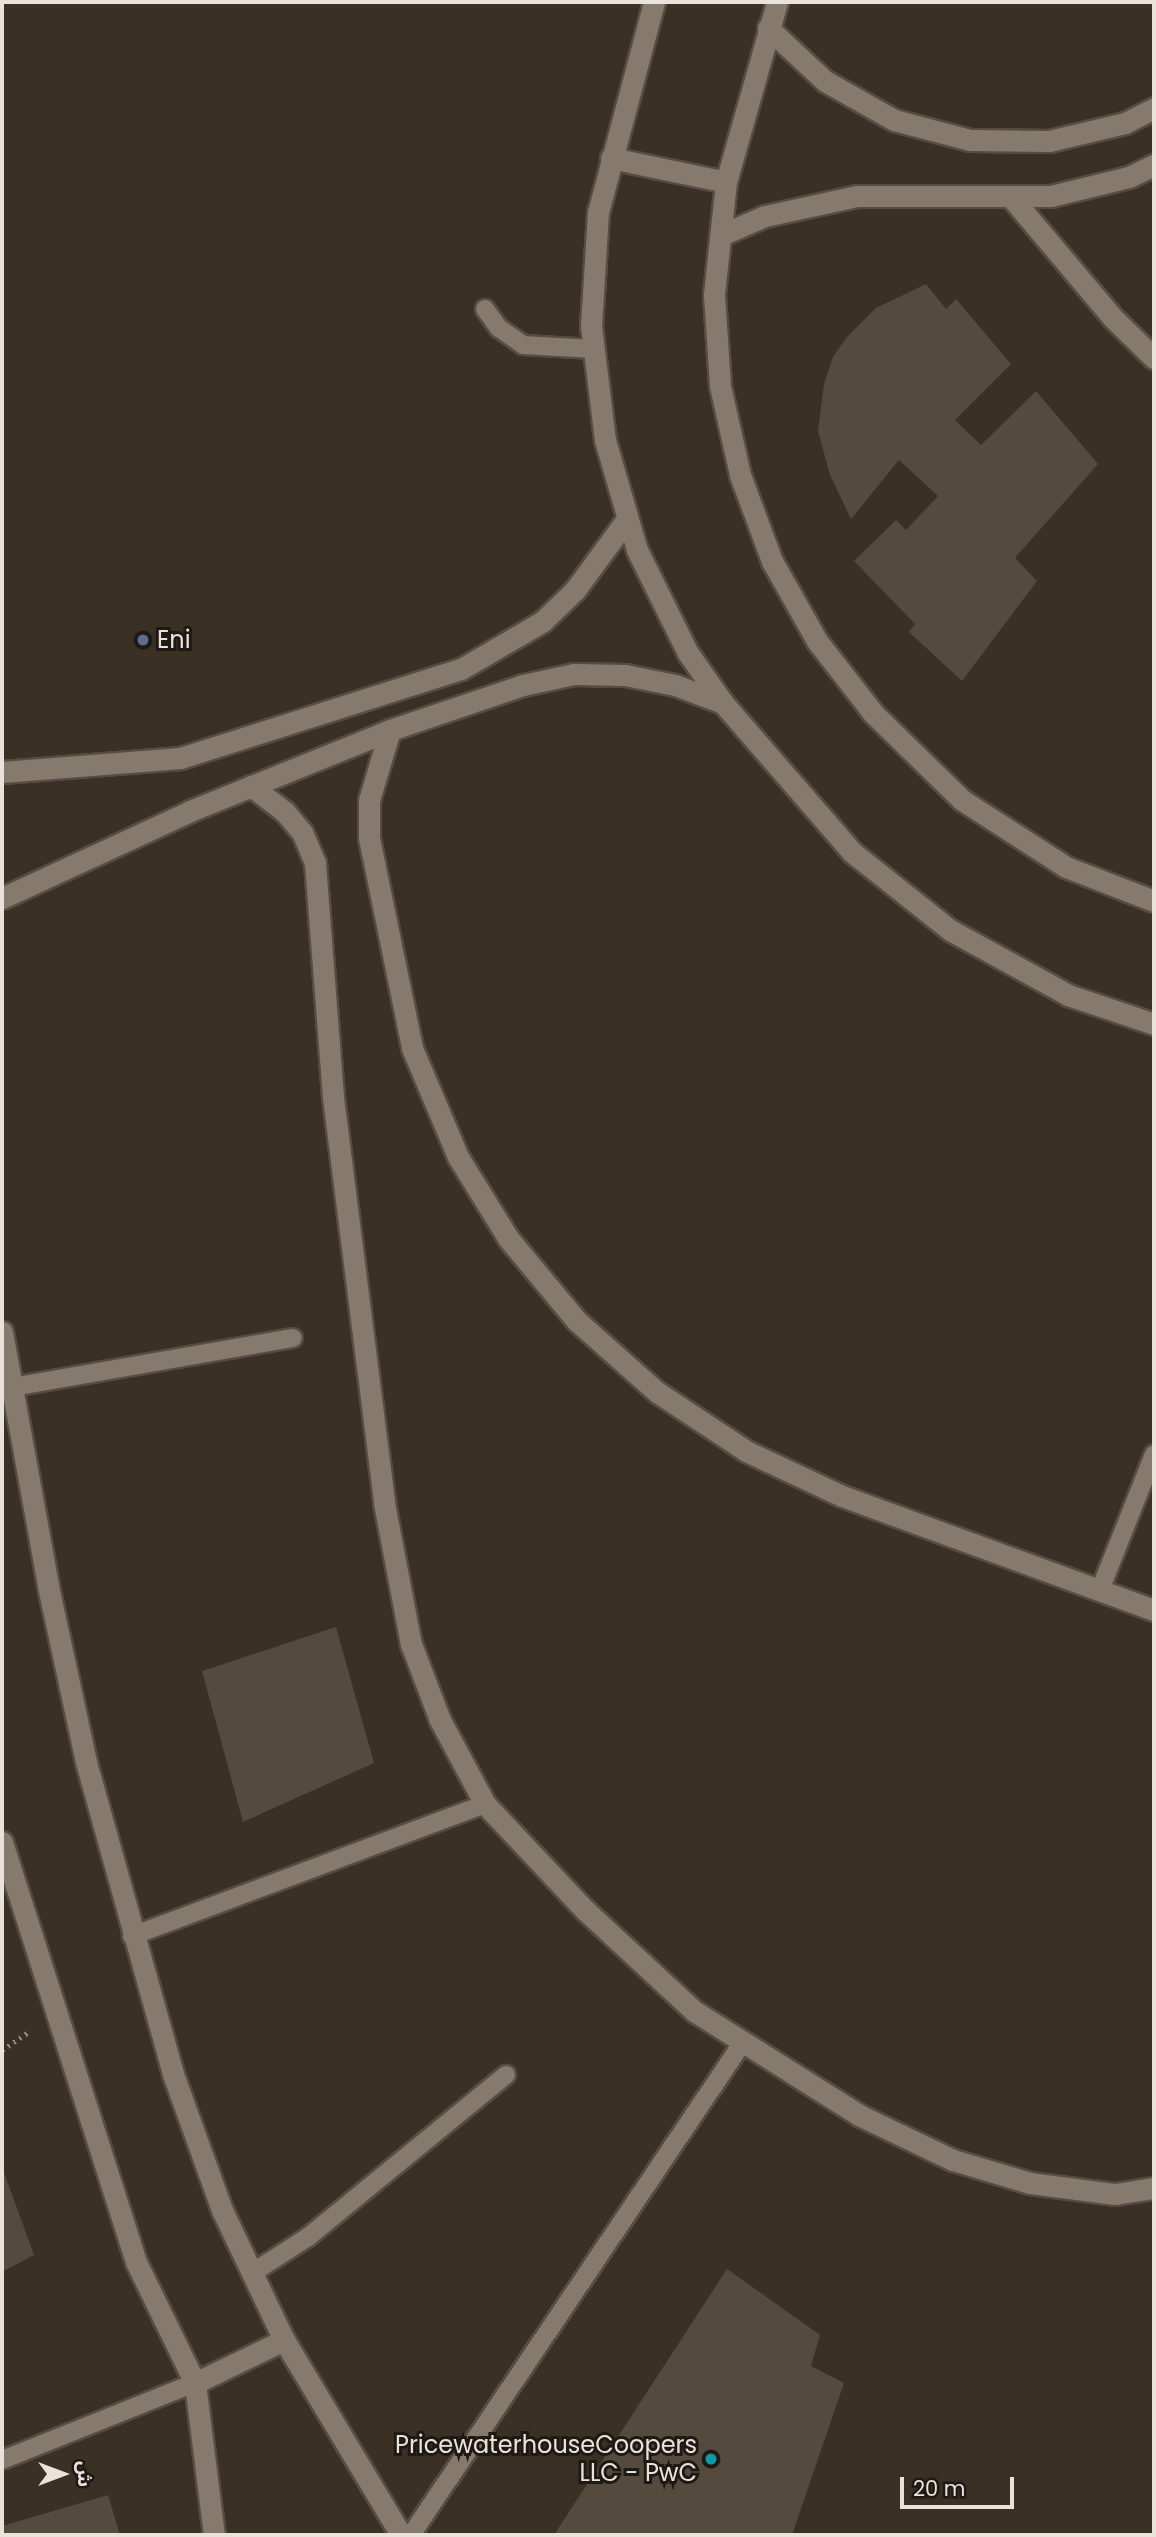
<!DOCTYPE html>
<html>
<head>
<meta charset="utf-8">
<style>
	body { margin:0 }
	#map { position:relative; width:1156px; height:2537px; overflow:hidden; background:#3a3024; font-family:Poppins,"Noto Sans Arabic",sans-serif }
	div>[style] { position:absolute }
	.building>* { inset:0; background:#554a3e }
	.path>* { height:4.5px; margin-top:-2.25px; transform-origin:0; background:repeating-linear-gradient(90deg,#948b82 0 2px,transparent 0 7px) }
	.roads { filter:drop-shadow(2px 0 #554d43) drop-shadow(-2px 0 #554d43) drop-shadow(0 2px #554d43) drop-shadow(0 -2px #554d43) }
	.service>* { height:18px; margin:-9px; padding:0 9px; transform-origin:9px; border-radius:9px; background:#867a6d }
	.minor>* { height:21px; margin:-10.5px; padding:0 10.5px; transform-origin:10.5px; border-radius:10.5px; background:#867a6d }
	.tertiary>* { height:21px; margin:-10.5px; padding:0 10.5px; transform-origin:10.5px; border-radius:10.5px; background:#867a6d }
	.dots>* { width:19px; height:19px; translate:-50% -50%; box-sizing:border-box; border:4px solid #1e1914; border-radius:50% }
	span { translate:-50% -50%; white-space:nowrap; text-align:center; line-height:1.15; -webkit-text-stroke:6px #1e1914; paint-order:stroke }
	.poi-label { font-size:24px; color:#eae3dc }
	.left { translate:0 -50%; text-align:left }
	.right { translate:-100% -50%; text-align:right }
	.frame { position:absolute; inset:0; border:4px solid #eae3dc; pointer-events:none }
	.north { position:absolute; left:28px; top:2439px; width:70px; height:70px; -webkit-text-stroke:5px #1e1914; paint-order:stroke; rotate:90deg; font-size:19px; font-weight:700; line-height:28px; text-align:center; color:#eae3dc }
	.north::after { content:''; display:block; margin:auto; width:24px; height:32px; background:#eae3dc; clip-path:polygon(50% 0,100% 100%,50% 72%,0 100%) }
	.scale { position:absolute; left:900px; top:2477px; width:114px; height:32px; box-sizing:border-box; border:4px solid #eae3dc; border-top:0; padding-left:9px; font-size:21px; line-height:24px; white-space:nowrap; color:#eae3dc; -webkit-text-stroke:5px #1e1914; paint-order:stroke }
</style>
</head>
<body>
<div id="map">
	<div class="building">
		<i style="clip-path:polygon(926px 284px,946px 309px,956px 299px,1011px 364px,955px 420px,981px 445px,1036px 391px,1098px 464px,1015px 558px,1037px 581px,962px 681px,909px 632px,915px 624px,854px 561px,896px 520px,906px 530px,938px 496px,899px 460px,851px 519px,830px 475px,818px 431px,824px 384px,833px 357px,846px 338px,876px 308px)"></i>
		<i style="clip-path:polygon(336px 1627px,374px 1763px,243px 1822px,202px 1671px)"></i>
		<i style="clip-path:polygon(2px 2167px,34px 2255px,2px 2272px)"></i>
		<i style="clip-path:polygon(727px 2269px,820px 2335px,811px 2366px,844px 2383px,792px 2535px,554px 2535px)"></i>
		<i style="clip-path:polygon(108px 2495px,120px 2535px,2px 2535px,2px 2526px)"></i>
	</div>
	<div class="path">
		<i style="left:2px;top:2050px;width:34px;rotate:-34deg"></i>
	</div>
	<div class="roads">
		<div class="service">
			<i style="left:485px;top:309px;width:24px;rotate:54deg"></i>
			<i style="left:499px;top:328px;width:29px;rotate:35deg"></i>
			<i style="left:523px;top:345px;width:71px;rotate:3.2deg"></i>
			<i style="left:12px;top:1387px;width:285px;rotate:-9.9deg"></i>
			<i style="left:1100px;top:1590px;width:146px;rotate:-68.3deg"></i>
			<i style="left:132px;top:1936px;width:377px;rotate:-20.5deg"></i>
			<i style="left:252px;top:2273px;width:67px;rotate:-32.7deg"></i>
			<i style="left:308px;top:2237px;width:256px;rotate:-39.3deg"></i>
			<i style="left:2px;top:2460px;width:208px;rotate:-21.8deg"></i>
			<i style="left:411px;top:2535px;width:594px;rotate:-56.04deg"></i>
		</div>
		<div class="minor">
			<i style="left:768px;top:28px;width:78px;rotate:42.9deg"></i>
			<i style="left:825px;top:81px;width:79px;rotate:29.5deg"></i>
			<i style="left:894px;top:120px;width:79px;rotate:14.7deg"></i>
			<i style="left:970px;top:140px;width:79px;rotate:0.7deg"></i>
			<i style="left:1049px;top:141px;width:78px;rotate:-13.3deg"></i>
			<i style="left:1125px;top:123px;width:33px;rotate:-27deg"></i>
			<i style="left:1011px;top:197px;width:157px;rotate:49.9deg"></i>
			<i style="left:1112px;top:317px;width:59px;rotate:44.3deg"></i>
			<i style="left:721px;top:235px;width:48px;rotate:-23.4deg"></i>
			<i style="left:765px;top:216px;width:94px;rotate:-12.3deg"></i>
			<i style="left:857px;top:196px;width:194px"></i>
			<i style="left:1051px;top:196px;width:80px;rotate:-13.7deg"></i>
			<i style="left:1129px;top:177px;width:28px;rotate:-26deg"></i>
			<i style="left:390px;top:730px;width:73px;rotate:106.7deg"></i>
			<i style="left:369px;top:800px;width:38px;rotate:90deg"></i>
			<i style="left:369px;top:838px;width:214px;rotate:78.4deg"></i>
			<i style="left:412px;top:1048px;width:118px;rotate:67.1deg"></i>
			<i style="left:458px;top:1157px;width:95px;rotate:58.3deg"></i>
			<i style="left:508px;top:1238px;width:108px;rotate:50.3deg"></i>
			<i style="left:577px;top:1321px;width:107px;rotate:41.6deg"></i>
			<i style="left:657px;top:1392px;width:107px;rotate:33.5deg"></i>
			<i style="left:746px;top:1451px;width:106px;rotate:25.1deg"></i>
			<i style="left:842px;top:1496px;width:332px;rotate:20.1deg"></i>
			<i style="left:2px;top:772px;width:179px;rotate:-4.5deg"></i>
			<i style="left:180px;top:758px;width:295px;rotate:-17.6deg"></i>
			<i style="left:461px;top:669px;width:95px;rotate:-30.3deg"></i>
			<i style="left:543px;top:621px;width:45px;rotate:-44.1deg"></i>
			<i style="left:575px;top:590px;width:84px;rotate:-53.7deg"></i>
			<i style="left:251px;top:786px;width:43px;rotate:37.4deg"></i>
			<i style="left:285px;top:812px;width:26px;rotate:50deg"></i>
			<i style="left:302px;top:832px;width:34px;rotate:67deg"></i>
			<i style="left:315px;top:863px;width:235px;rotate:85.6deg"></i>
			<i style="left:333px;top:1097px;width:409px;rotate:82.8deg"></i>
			<i style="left:384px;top:1503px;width:144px;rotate:79.2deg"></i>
			<i style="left:411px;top:1644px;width:81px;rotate:69.1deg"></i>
			<i style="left:440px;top:1720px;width:95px;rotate:61.8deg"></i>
			<i style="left:485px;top:1804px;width:146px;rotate:46.7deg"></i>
			<i style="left:585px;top:1910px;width:149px;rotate:42.8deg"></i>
			<i style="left:694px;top:2011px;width:195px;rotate:32.2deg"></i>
			<i style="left:859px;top:2115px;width:104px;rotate:25.6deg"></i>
			<i style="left:953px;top:2160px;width:80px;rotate:16.6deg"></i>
			<i style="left:1030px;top:2183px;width:86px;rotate:7.4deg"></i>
			<i style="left:1115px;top:2194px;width:39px;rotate:-9deg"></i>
			<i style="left:2px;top:898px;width:207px;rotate:-24.8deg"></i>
			<i style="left:190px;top:811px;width:216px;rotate:-22deg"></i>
			<i style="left:390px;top:730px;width:140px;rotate:-18.7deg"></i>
			<i style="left:523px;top:685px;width:52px;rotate:-12.2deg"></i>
			<i style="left:574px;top:674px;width:51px;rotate:1.1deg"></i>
			<i style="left:625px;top:675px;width:51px;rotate:11.3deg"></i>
			<i style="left:675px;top:685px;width:51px;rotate:20.6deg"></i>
		</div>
		<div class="tertiary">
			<i style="left:654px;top:2px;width:217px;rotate:104.9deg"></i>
			<i style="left:598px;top:212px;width:114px;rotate:93.5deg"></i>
			<i style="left:591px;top:326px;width:115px;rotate:83deg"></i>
			<i style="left:605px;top:440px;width:115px;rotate:73.8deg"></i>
			<i style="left:637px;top:550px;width:115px;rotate:63.7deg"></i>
			<i style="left:688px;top:653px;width:61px;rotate:55deg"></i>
			<i style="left:723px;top:703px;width:197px;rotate:49.1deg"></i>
			<i style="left:852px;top:852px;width:125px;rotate:38.5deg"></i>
			<i style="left:950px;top:930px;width:135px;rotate:28.8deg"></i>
			<i style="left:1068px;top:995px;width:91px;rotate:18.6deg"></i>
			<i style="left:777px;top:2px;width:187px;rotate:105.8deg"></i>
			<i style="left:726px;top:182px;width:114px;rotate:96.1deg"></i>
			<i style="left:714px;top:295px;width:91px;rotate:86.2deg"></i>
			<i style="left:720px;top:386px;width:91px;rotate:77.3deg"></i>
			<i style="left:740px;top:475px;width:92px;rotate:69.6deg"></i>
			<i style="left:772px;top:561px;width:92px;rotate:60.6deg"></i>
			<i style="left:817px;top:641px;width:91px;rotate:52.1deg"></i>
			<i style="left:873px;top:713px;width:124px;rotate:44.3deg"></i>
			<i style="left:962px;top:800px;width:124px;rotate:32.8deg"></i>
			<i style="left:1066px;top:867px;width:94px;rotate:21.1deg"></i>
			<i style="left:611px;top:158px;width:117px;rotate:11.8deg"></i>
			<i style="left:2px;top:1332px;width:258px;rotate:79.7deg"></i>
			<i style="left:48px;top:1586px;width:180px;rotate:77.8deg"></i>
			<i style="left:86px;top:1762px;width:324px;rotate:74.4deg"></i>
			<i style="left:173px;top:2074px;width:145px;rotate:70.2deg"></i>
			<i style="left:222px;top:2210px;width:144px;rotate:64.5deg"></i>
			<i style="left:284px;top:2340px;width:227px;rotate:59deg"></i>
			<i style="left:2px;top:1842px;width:441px;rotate:72.3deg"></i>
			<i style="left:136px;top:2262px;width:135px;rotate:64deg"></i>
			<i style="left:195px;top:2383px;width:153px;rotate:82.9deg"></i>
			<i style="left:195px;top:2383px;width:99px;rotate:-25.8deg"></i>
		</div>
	</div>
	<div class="dots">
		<i style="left:143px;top:640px;background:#5c6f8a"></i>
		<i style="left:711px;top:2459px;background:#0f9aa8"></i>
	</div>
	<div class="poi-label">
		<span class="left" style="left:157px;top:640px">Eni</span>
		<span class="right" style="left:697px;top:2459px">PricewaterhouseCoopers<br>LLC - PwC</span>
	</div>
	<div class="frame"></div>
	<div class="north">ش</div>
	<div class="scale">20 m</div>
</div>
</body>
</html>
